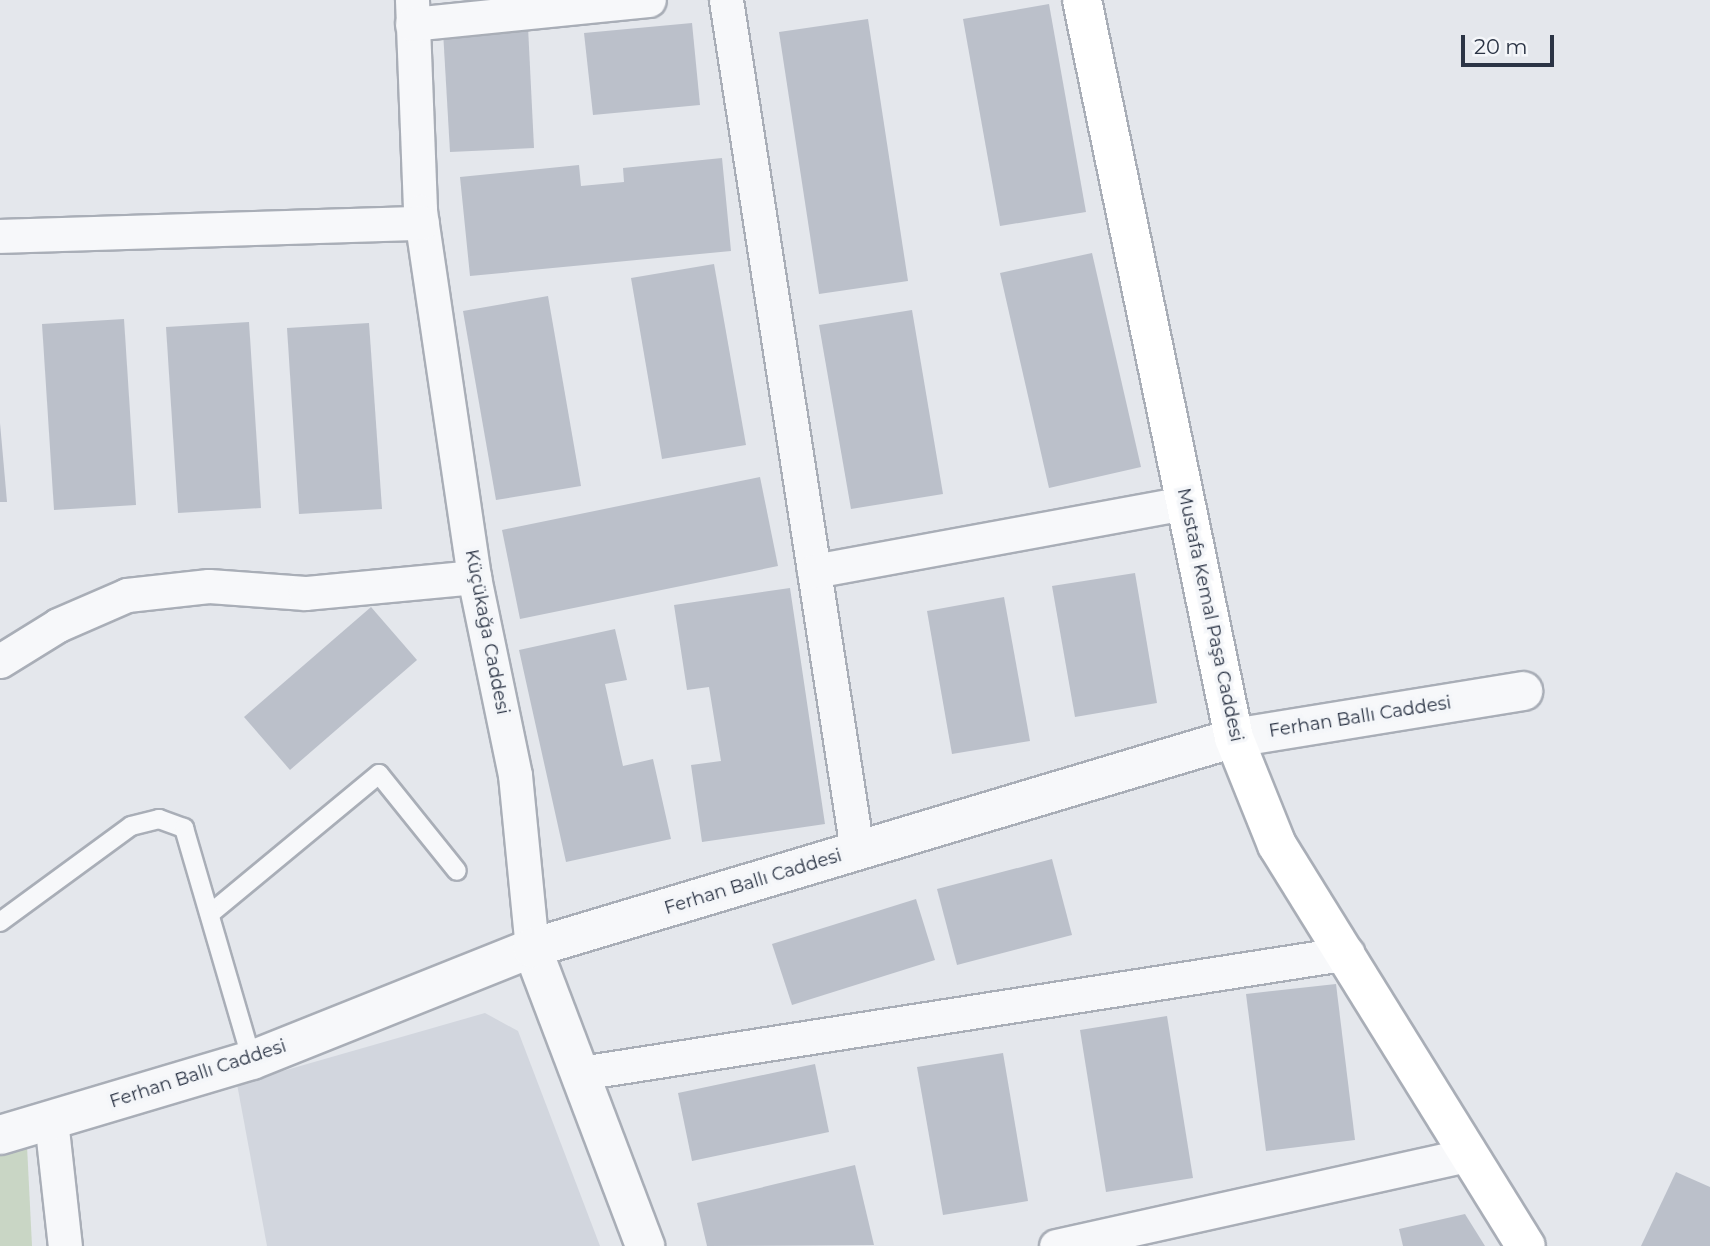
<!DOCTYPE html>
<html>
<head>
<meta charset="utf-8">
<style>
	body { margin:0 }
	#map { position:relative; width:1710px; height:1246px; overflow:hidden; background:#e4e7ec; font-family:Montserrat,sans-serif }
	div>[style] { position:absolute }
	.built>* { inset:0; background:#d2d6de }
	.green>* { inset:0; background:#c9d6c5 }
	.building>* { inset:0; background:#bbc0ca }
	.roads { filter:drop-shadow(2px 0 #a9aeb7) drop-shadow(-2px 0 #a9aeb7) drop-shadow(0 2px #a9aeb7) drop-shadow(0 -2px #a9aeb7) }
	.service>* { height:18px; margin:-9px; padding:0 9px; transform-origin:9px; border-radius:9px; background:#f7f8fa }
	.minor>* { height:33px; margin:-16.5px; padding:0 16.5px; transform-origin:16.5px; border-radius:16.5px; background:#f7f8fa }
	.tertiary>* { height:38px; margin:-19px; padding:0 19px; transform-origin:19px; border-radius:19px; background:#f7f8fa }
	.secondary>* { height:38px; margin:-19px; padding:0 19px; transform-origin:19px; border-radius:19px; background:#fff }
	span { translate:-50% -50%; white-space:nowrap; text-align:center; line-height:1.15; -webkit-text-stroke:7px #f4f6f9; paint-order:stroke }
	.street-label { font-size:18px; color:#2b3445 }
	.scale { position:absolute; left:1461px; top:35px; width:93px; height:32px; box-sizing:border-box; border:4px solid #2b3445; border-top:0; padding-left:9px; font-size:21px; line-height:24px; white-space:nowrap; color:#2b3445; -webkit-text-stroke:5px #f4f6f9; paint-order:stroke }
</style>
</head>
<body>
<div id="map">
	<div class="built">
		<i style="clip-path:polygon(485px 1013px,518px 1031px,600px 1246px,267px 1246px,237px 1084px)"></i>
	</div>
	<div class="green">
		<i style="clip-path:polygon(27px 1146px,32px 1246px,0 1246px,0 1154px)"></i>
	</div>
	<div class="building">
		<i style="clip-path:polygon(1049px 4px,1086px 212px,1000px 226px,963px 19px)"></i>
		<i style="clip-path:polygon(868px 19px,908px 281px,819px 294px,779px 32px)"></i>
		<i style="clip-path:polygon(692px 23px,700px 105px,593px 115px,584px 33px)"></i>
		<i style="clip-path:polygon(528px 27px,534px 148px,450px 152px,443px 31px)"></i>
		<i style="clip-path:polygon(722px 158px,731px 251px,470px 276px,460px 177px,579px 165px,581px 186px,624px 182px,623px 168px)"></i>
		<i style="clip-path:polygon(1092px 253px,1141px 467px,1049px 488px,1000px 273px)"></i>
		<i style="clip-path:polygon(714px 264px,746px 445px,662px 459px,631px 278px)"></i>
		<i style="clip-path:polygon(548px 296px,581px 486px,496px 500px,463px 311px)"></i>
		<i style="clip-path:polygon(912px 310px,943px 494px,851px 509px,819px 325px)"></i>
		<i style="clip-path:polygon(124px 319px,136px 505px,54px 510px,42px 324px)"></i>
		<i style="clip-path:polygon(249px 322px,261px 508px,178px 513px,166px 327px)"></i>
		<i style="clip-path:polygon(369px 323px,382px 509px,299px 514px,287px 328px)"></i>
		<i style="clip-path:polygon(0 423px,7px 502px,0 502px)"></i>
		<i style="clip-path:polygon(760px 477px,778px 566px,520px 619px,502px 530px)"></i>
		<i style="clip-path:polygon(1135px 573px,1157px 703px,1075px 717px,1052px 586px)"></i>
		<i style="clip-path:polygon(790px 588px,825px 824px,702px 842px,691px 765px,721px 761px,709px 687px,687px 690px,674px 605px)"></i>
		<i style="clip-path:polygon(1004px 597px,1030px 741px,952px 754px,927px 611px)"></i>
		<i style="clip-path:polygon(371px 607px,417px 660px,290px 770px,244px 717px)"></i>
		<i style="clip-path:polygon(615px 629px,627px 680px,605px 684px,623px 766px,653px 759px,671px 839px,566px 862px,519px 650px)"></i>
		<i style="clip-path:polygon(1052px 859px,1072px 935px,957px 965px,937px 889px)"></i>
		<i style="clip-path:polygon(916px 899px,935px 960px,792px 1005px,772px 944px)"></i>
		<i style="clip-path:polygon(1336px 984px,1355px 1140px,1266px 1151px,1246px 994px)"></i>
		<i style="clip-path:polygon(1167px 1016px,1193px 1178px,1106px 1192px,1080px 1030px)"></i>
		<i style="clip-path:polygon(1003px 1053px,1028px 1201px,943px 1215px,917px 1067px)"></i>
		<i style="clip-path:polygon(815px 1064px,829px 1132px,692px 1161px,678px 1093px)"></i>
		<i style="clip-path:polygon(855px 1165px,874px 1245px,707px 1246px,697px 1203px)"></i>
		<i style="clip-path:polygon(1676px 1172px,1710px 1187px,1710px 1246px,1641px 1246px)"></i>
		<i style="clip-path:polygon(1465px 1214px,1485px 1246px,1403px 1246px,1399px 1229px)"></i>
	</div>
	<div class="roads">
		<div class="service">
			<i style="left:211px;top:913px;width:218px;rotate:-39.6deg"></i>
			<i style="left:379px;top:774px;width:124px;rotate:51.2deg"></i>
			<i style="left:0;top:922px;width:162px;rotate:-36.2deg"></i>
			<i style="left:131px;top:826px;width:29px;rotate:-14deg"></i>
			<i style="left:159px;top:819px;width:27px;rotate:20deg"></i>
			<i style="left:184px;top:828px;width:242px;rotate:73.7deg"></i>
		</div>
		<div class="minor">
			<i style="left:412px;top:0;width:211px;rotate:87.8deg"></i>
			<i style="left:420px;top:211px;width:370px;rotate:81.6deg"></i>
			<i style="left:474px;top:577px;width:202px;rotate:78.3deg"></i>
			<i style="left:515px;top:775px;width:174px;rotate:84.4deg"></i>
			<i style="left:726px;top:0;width:860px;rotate:81.24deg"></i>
			<i style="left:412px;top:24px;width:238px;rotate:-5.8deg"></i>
			<i style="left:0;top:236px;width:422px;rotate:-1.8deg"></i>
			<i style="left:814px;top:571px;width:378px;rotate:-10.4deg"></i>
			<i style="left:0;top:661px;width:68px;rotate:-31.8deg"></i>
			<i style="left:58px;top:625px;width:75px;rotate:-23.5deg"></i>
			<i style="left:127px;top:595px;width:82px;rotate:-6.3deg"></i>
			<i style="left:209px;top:586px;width:96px;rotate:4.2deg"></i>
			<i style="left:305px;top:593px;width:170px;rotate:-5.4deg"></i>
			<i style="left:581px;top:1073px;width:776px;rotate:-8.89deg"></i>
			<i style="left:51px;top:1120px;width:127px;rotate:83.7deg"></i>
			<i style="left:1056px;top:1246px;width:422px;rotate:-12.5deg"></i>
		</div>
		<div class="tertiary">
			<i style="left:532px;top:948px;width:319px;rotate:69.2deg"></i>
			<i style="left:0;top:1135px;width:263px;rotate:-16.6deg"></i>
			<i style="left:252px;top:1060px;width:302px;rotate:-21.8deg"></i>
			<i style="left:532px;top:948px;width:733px;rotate:-16.65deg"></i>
			<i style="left:1234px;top:738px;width:293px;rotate:-9.2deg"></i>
		</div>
		<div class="secondary">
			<i style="left:1082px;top:0;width:753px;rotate:78.36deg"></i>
			<i style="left:1234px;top:738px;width:115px;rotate:68.1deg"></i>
			<i style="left:1277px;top:845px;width:472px;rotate:58.2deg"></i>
		</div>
	</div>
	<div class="street-label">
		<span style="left:1210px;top:615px;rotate:78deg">Mustafa Kemal Paşa Caddesi</span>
		<span style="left:487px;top:632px;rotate:79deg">Küçükağa Caddesi</span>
		<span style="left:1360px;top:717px;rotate:-9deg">Ferhan Ballı Caddesi</span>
		<span style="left:753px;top:882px;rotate:-17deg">Ferhan Ballı Caddesi</span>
		<span style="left:198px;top:1074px;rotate:-18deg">Ferhan Ballı Caddesi</span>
	</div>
	<div class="scale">20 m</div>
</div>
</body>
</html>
